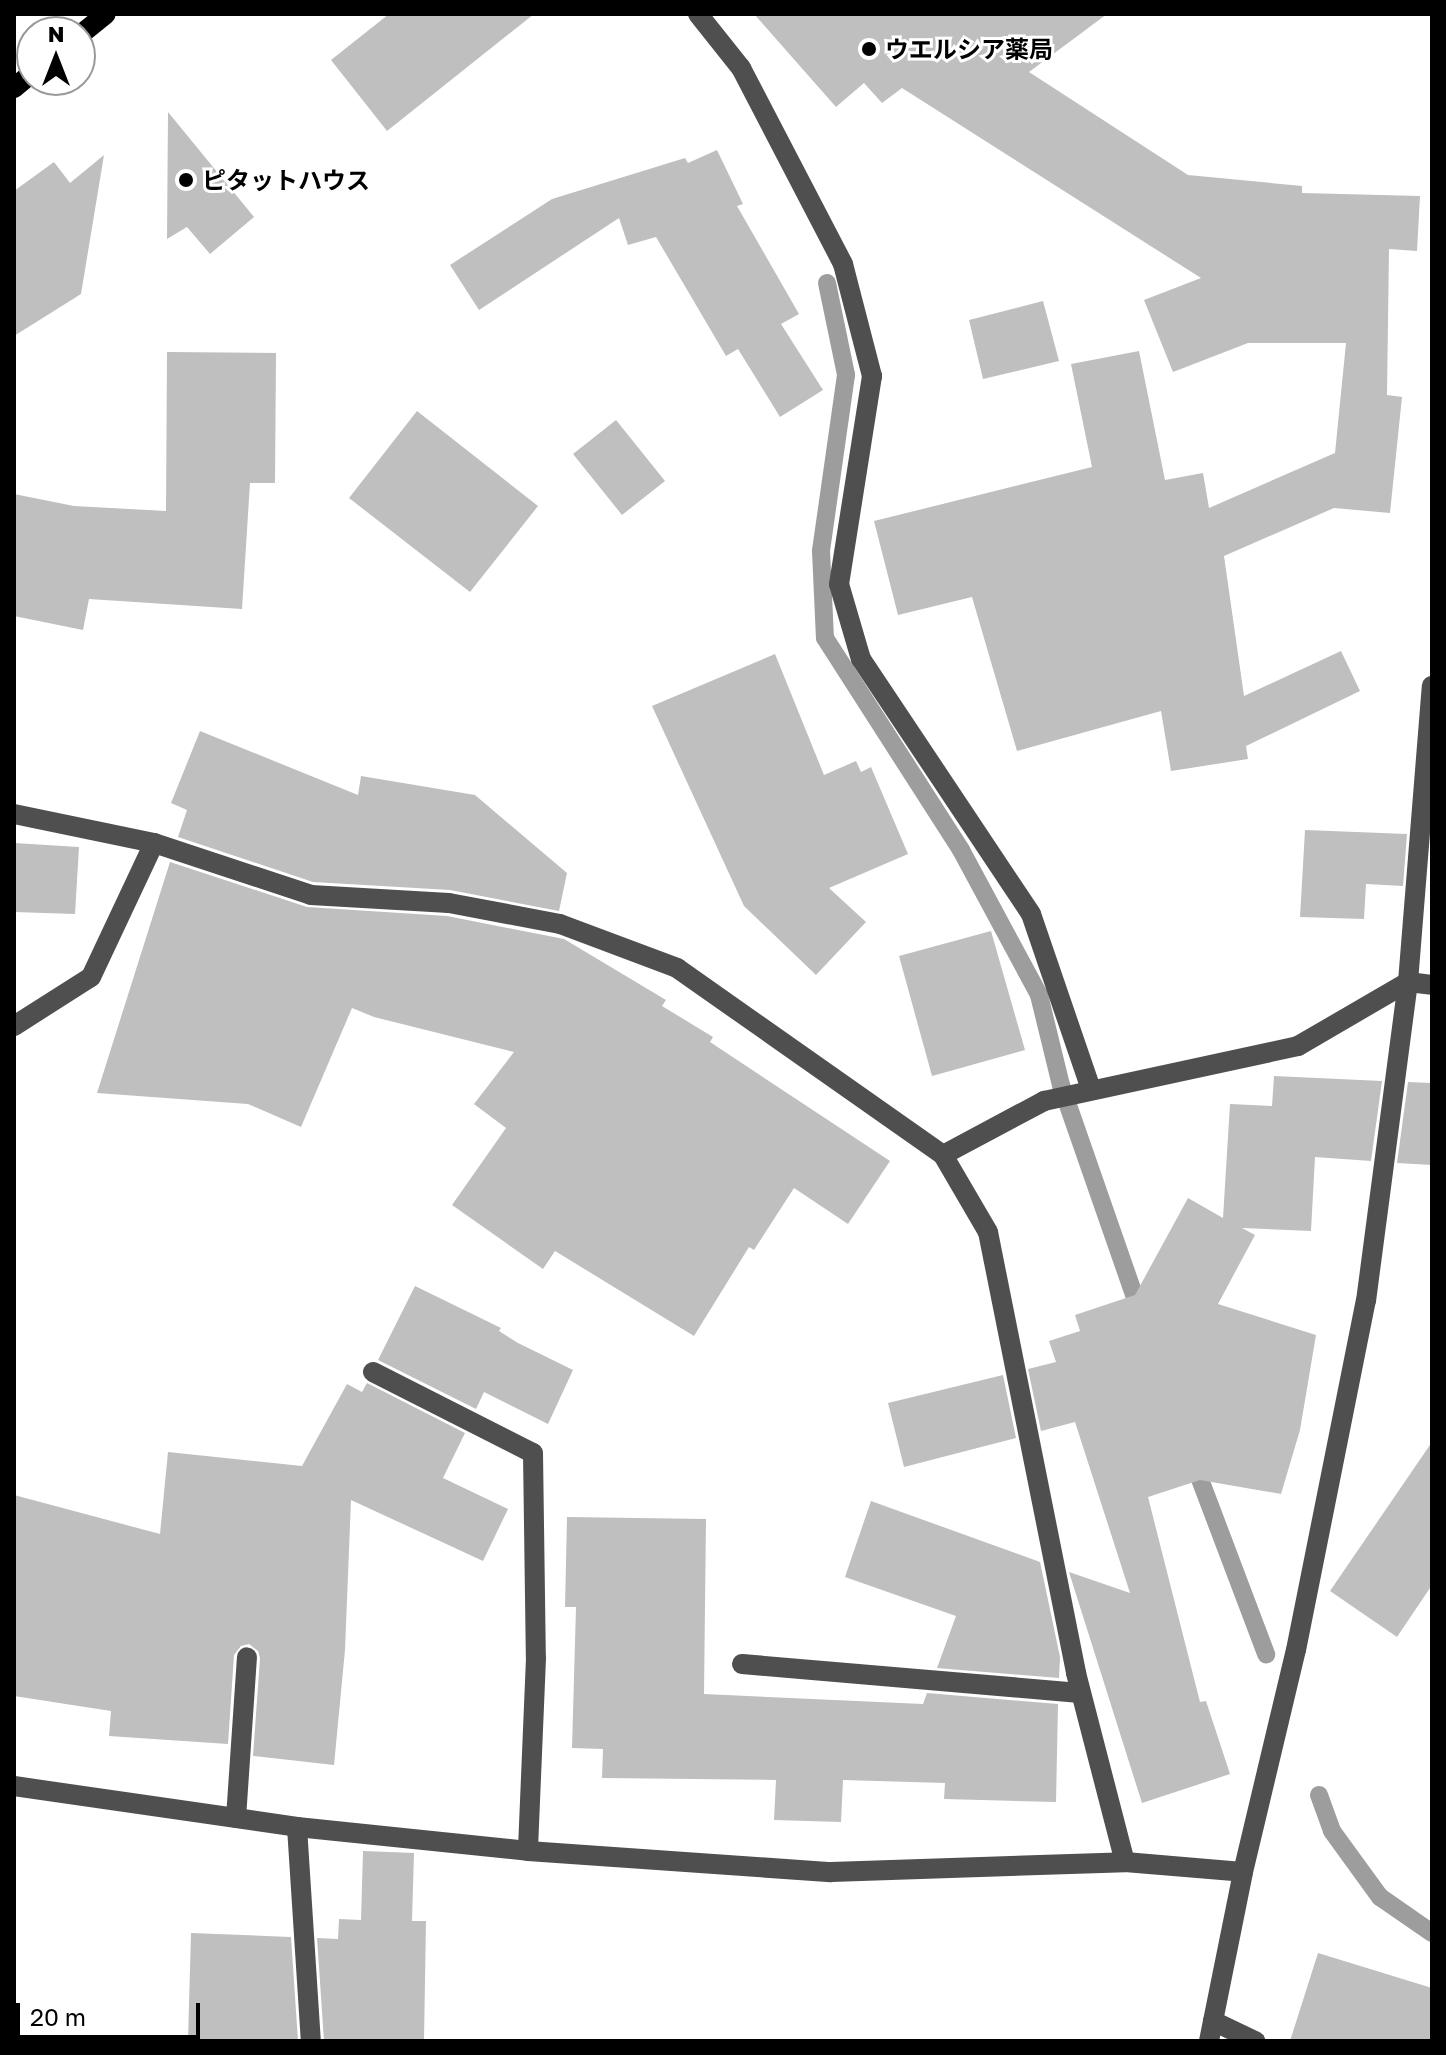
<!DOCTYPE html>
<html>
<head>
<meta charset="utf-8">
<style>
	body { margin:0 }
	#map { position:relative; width:1446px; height:2055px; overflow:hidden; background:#fff; font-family:"Golos Text","Noto Sans JP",sans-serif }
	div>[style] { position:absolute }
	.stream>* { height:18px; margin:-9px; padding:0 9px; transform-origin:9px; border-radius:9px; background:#9d9d9d }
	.building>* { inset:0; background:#bfbfbf }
	.minor>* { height:20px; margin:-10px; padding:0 10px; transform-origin:10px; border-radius:10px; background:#4f4f4f }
	.major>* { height:20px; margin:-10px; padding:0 10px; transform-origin:10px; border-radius:10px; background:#000 }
	.dots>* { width:22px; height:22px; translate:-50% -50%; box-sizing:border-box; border:4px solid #fff; border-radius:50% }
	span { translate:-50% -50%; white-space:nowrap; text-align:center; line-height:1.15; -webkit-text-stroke:6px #fff; paint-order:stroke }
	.poi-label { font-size:24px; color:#000; font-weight:700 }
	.left { translate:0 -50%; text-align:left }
	.frame { position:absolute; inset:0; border:16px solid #000; pointer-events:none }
	.north { position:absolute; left:16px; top:16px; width:80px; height:80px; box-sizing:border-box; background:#fff; border:2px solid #999; border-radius:50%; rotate:0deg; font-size:22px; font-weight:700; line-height:32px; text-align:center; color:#000 }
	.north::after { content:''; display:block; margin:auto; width:28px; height:36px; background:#000; clip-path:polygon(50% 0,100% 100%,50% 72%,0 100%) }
	.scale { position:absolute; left:16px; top:2003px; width:184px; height:36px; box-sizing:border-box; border:4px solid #000; border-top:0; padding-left:10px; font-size:24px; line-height:28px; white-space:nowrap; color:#000; -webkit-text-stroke:6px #fff; paint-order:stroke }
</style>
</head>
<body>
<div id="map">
	<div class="stream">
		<i style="left:827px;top:283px;width:94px;rotate:78.3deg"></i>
		<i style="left:846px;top:375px;width:178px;rotate:98.1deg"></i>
		<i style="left:821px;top:551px;width:87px;rotate:87.4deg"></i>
		<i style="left:825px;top:638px;width:252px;rotate:57.3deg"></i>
		<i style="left:961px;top:850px;width:165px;rotate:61.7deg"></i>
		<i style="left:1039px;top:995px;width:93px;rotate:76.3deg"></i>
		<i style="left:1061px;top:1085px;width:246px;rotate:70.8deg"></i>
		<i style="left:1192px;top:1458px;width:210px;rotate:69.3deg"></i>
		<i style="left:1319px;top:1795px;width:38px;rotate:70deg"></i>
		<i style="left:1332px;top:1831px;width:82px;rotate:54deg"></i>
		<i style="left:1380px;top:1897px;width:63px;rotate:34.7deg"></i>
	</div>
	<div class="building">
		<i style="clip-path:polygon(389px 14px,534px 14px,387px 131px,331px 60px)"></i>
		<i style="clip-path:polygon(754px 14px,1107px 14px,1029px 72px,1188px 175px,1302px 186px,1302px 193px,1420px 196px,1417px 251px,1389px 249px,1387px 395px,1402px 397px,1390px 513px,1334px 508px,1224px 556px,1244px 696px,1341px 651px,1360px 691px,1246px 746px,1248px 759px,1171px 771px,1161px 711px,1017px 751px,972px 597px,898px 615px,874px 521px,1092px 467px,1071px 364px,1139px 351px,1165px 480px,1203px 473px,1209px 508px,1335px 453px,1346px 343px,1248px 343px,1173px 372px,1144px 300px,1201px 278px,902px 88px,882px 103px,864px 83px,836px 107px)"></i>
		<i style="clip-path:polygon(168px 112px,254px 217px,210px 254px,187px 227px,167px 239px)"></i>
		<i style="clip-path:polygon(717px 150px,743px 204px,737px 206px,799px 314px,781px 324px,823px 390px,780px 417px,738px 349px,726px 356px,656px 237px,628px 245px,619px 218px,479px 310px,450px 265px,552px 199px,685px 158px,688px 163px)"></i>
		<i style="clip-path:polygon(104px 155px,81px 294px,14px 336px,14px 191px,54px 162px,70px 183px)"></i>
		<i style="clip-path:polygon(1043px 301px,1059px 361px,983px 379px,969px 320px)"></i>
		<i style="clip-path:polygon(167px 352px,276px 353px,275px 483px,250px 483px,242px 609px,89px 599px,83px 630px,14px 616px,14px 494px,74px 506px,166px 511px)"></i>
		<i style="clip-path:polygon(417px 411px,538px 506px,470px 592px,349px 498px)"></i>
		<i style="clip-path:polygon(616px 420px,665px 481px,622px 515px,573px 454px)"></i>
		<i style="clip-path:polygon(775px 654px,824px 775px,856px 761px,861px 772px,871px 767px,908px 854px,829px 888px,866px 922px,816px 975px,744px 906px,652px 706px)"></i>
		<i style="clip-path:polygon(200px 731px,358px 795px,361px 776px,475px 795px,567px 873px,559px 911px,450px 890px,313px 882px,178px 837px,187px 810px,171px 803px)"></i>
		<i style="clip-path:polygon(1305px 830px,1407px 834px,1403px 886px,1366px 884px,1364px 919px,1300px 917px)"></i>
		<i style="clip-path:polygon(14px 843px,79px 847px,75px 914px,14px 912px)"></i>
		<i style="clip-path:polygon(170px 862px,307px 907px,447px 916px,564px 939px,666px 1000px,662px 1006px,713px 1037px,710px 1042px,890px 1161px,848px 1224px,794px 1188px,754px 1250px,749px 1247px,694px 1336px,555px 1251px,543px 1269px,452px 1205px,506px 1128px,474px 1104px,514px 1052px,374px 1017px,352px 1008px,301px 1127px,248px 1104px,97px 1093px)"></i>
		<i style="clip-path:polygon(991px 931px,1025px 1050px,932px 1076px,899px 956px)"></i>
		<i style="clip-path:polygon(1274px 1076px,1382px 1081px,1371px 1161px,1315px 1157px,1311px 1231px,1242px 1228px,1255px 1235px,1218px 1304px,1316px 1335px,1300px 1430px,1281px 1494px,1200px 1480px,1148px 1497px,1200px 1702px,1206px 1701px,1230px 1774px,1142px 1803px,1069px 1572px,1130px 1593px,1075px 1422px,1041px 1431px,1028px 1369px,1056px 1362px,1049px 1341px,1080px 1331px,1075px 1315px,1135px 1295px,1188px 1198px,1223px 1218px,1230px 1104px,1272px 1106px)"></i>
		<i style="clip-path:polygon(1408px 1082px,1432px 1083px,1432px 1165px,1397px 1163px)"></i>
		<i style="clip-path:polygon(415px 1286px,501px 1328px,499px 1331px,518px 1343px,573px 1370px,548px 1424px,484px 1392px,476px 1409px,378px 1360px)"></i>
		<i style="clip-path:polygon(1003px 1375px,1016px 1438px,904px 1467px,888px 1403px)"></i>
		<i style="clip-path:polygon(367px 1383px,465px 1433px,443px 1478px,508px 1509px,483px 1561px,351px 1500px,345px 1650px,334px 1765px,253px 1756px,260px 1658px,258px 1651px,249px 1644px,241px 1646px,234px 1655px,228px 1744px,109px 1736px,111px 1711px,14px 1696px,14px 1495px,160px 1534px,168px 1452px,302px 1466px,347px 1384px,362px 1392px)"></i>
		<i style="clip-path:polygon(1432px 1442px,1432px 1585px,1397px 1637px,1330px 1591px)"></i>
		<i style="clip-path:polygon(871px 1501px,1040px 1562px,1060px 1657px,1059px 1678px,937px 1668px,956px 1616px,845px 1577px)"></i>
		<i style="clip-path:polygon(567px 1517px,706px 1519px,704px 1694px,923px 1704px,927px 1693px,1058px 1704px,1056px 1802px,944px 1799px,945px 1783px,843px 1780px,841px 1822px,774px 1820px,776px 1780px,602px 1778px,603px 1749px,572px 1748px,576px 1607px,565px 1607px)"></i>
		<i style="clip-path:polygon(363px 1851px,414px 1853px,412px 1921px,426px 1921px,424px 2041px,324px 2041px,317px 1938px,338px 1939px,339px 1919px,361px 1920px)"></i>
		<i style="clip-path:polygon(191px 1933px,291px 1937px,298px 2041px,188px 2041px)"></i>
		<i style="clip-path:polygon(1318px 1953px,1432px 1988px,1432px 2041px,1290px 2041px)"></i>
	</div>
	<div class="minor">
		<i style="left:698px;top:14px;width:69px;rotate:51.5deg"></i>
		<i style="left:741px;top:68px;width:221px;rotate:62.5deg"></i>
		<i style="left:843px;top:264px;width:116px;rotate:75.5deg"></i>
		<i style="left:872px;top:376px;width:211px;rotate:99deg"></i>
		<i style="left:839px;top:584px;width:78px;rotate:73.7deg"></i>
		<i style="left:861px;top:659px;width:306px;rotate:56.3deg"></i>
		<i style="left:1031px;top:914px;width:185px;rotate:71.1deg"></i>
		<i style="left:14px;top:814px;width:143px;rotate:11.7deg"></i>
		<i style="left:154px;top:843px;width:165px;rotate:18.3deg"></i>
		<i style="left:311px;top:895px;width:138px;rotate:3.3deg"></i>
		<i style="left:449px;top:903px;width:113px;rotate:10.7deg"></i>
		<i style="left:560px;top:924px;width:125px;rotate:20.6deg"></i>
		<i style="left:677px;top:968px;width:325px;rotate:35.1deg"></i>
		<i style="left:943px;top:1155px;width:89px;rotate:59.7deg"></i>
		<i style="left:988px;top:1232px;width:450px;rotate:78.7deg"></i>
		<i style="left:1076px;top:1673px;width:195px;rotate:75.5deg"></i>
		<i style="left:14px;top:1026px;width:91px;rotate:-32.5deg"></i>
		<i style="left:91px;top:977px;width:148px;rotate:-64.8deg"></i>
		<i style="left:943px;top:1155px;width:115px;rotate:-28.1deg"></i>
		<i style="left:1044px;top:1101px;width:260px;rotate:-12.2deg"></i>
		<i style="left:1298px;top:1046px;width:127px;rotate:-30.2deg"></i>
		<i style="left:1408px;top:982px;width:24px;rotate:7deg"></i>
		<i style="left:373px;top:1372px;width:179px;rotate:26.9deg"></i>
		<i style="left:533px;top:1453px;width:205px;rotate:89.2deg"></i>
		<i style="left:536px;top:1658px;width:193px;rotate:92.4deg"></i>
		<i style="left:742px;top:1664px;width:339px;rotate:4.9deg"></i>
		<i style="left:14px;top:1786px;width:286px;rotate:8.2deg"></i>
		<i style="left:297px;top:1827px;width:232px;rotate:5.9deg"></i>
		<i style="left:528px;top:1851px;width:304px;rotate:4deg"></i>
		<i style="left:831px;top:1872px;width:294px;rotate:-1.9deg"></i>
		<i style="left:1125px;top:1862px;width:118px;rotate:4.8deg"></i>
		<i style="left:236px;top:1818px;width:161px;rotate:-86.1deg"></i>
		<i style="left:297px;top:1827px;width:214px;rotate:86.3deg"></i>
		<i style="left:1213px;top:2021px;width:47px;rotate:25.5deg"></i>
		<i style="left:1209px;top:2041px;width:172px;rotate:-78.6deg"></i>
		<i style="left:1243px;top:1872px;width:228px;rotate:-76.6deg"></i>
		<i style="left:1296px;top:1650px;width:356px;rotate:-78.7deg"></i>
		<i style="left:1366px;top:1301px;width:322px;rotate:-82.5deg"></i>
		<i style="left:1408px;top:982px;width:297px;rotate:-85.4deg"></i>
	</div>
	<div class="major">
		<i style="left:80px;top:35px;width:33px;rotate:-39deg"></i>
		<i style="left:14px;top:88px;width:23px;rotate:-40deg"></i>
	</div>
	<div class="dots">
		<i style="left:869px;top:49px;background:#000"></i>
		<i style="left:186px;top:180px;background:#000"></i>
	</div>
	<div class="poi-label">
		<span class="left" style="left:885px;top:49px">ウエルシア薬局</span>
		<span class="left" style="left:202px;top:180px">ピタットハウス</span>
	</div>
	<div class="frame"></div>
	<div class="north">N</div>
	<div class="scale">20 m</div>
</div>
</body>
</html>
